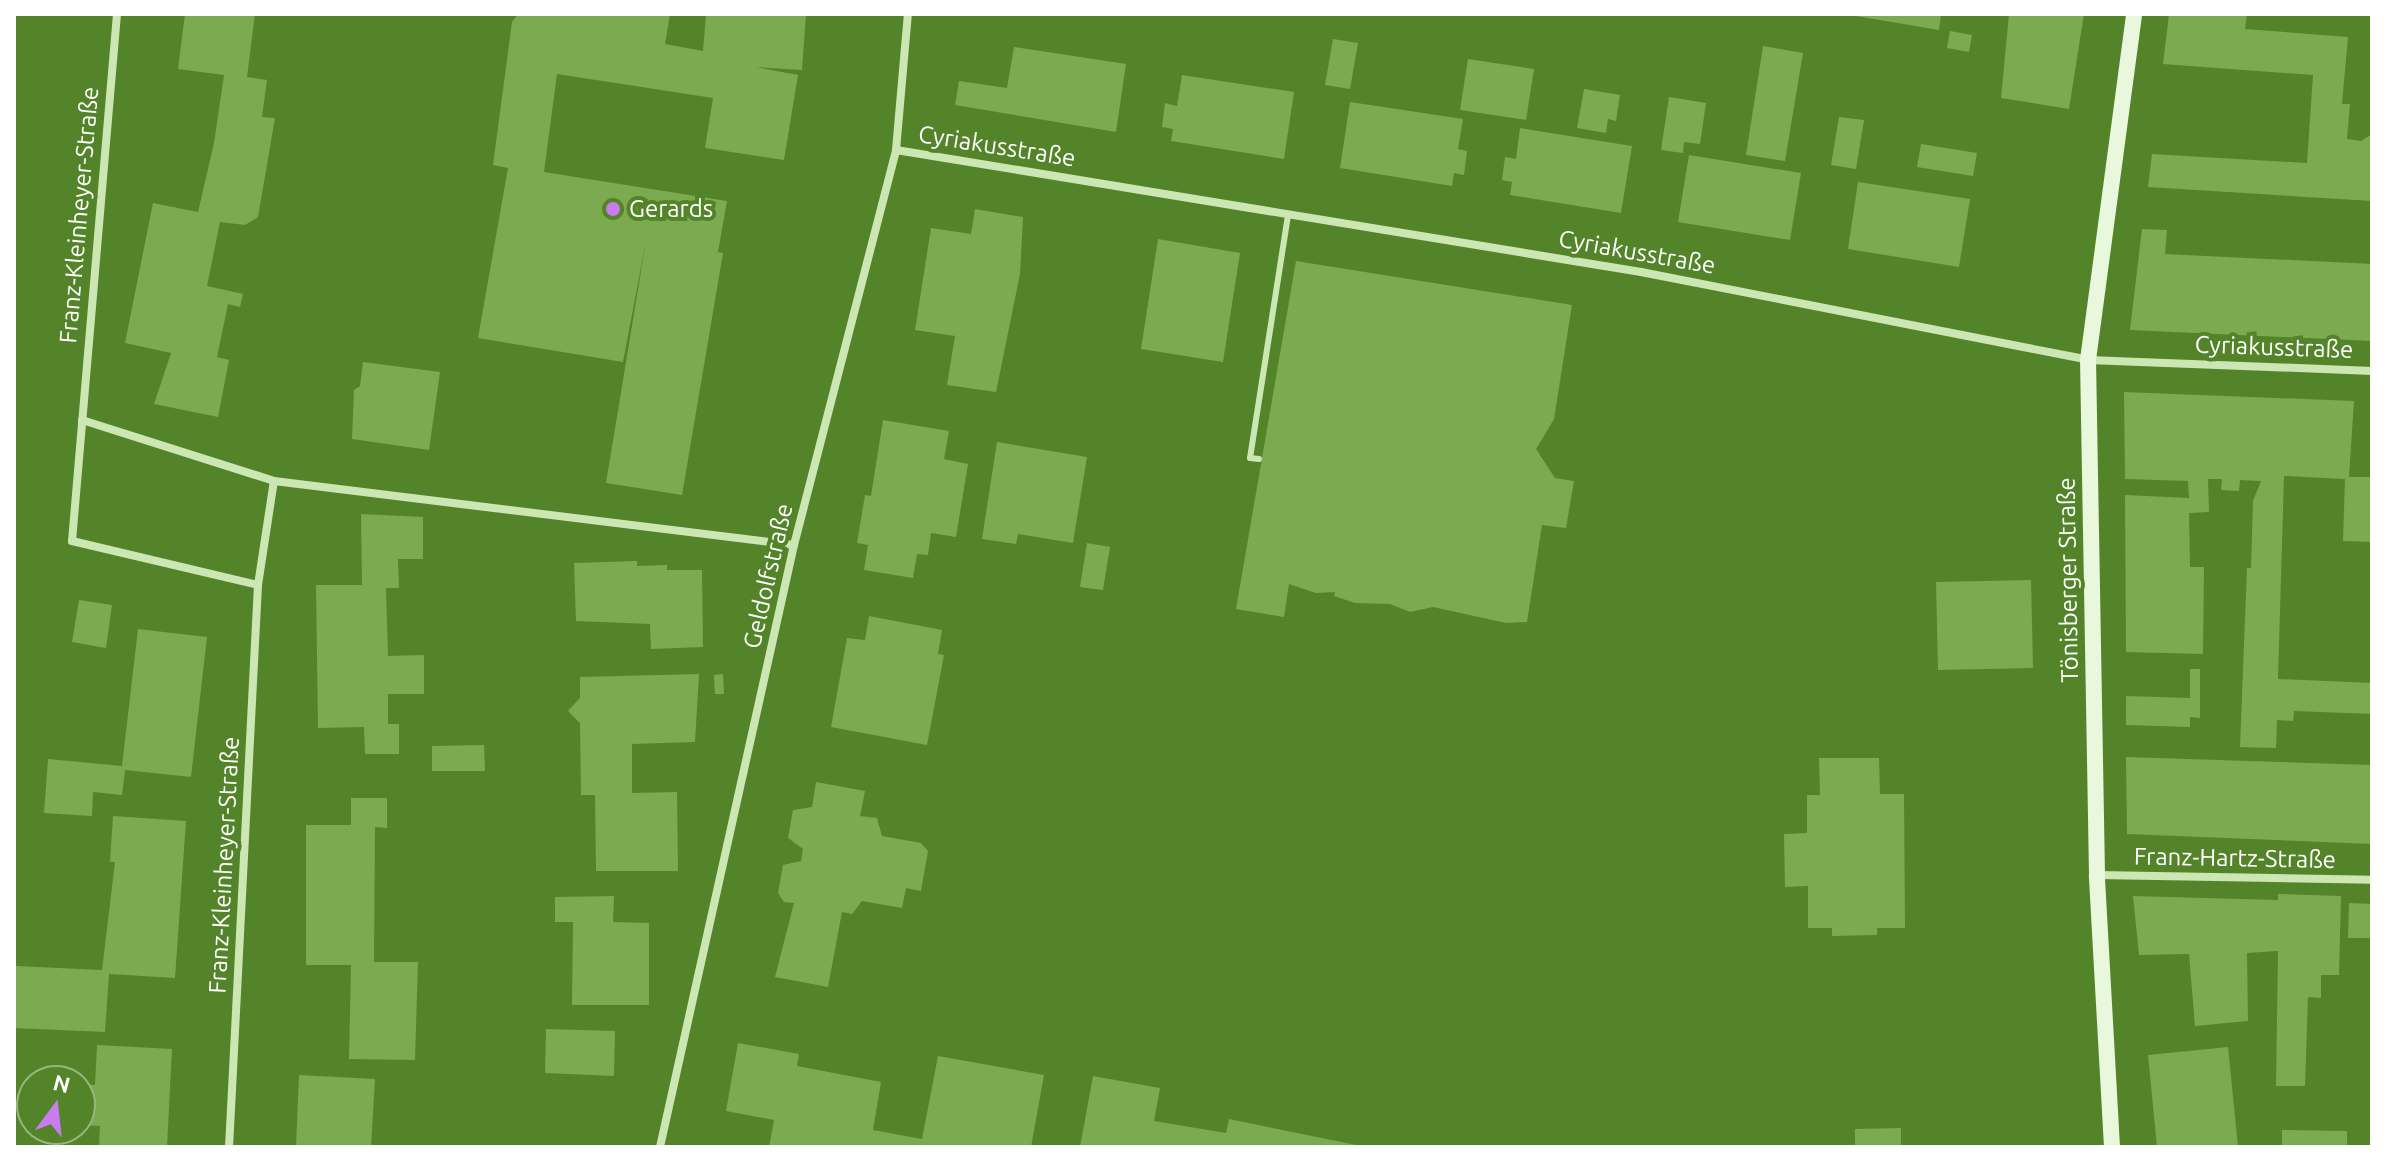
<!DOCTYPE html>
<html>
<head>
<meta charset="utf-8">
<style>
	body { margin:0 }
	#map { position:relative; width:2386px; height:1161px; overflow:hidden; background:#54842a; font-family:Ubuntu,sans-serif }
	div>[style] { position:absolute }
	.building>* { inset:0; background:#7baa4f }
	.lane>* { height:6px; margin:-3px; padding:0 3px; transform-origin:3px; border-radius:3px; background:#cde7b4 }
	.street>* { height:8px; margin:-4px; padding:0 4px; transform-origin:4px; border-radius:4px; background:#cde7b4 }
	.secondary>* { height:16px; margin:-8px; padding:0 8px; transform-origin:8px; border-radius:8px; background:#e9f7dd }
	.dots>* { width:22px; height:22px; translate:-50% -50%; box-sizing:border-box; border:4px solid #54842a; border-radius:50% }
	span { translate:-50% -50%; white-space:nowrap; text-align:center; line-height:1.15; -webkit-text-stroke:8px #54842a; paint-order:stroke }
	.street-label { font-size:24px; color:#fff }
	.poi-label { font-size:24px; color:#fff }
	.left { translate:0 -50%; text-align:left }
	.frame { position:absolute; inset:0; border:16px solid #fff; pointer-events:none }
	.north { position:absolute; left:16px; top:1065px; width:80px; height:80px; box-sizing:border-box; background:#54842a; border:2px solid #98b57f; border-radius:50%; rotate:15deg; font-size:22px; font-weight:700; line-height:32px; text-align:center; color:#fff }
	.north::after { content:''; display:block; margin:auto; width:28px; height:36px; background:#c97ced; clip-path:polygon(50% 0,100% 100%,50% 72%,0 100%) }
</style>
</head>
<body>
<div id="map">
	<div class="building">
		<i style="clip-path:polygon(185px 14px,255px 14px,247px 77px,267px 80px,262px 117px,275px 118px,258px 217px,245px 225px,220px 222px,207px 286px,243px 294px,240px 307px,228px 304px,217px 357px,229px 360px,218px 417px,154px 404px,171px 353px,125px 343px,153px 203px,198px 212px,214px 143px,224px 75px,178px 69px)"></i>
		<i style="clip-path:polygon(518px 14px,670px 14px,665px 44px,703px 51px,706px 14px,806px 14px,802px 70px,756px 67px,798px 75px,784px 160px,705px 148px,713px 98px,557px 74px,544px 172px,727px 201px,718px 252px,723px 253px,682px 495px,606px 483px,646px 241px,623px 362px,478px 338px,508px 168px,493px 165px,512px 22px)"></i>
		<i style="clip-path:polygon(1844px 14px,1941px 14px,1939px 30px)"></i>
		<i style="clip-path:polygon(2009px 14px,2084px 14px,2069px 109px,2001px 98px)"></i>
		<i style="clip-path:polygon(2169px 14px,2247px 14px,2245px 29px,2348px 37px,2342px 104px,2350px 104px,2347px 139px,2361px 141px,2372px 134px,2372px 201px,2148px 187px,2152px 154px,2307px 163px,2313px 75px,2163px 64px)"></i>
		<i style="clip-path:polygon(1950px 31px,1972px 35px,1969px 52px,1947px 48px)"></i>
		<i style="clip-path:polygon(1333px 39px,1358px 43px,1350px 89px,1325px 85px)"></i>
		<i style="clip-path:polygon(1763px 46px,1803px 53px,1785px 161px,1746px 155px)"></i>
		<i style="clip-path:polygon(1014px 47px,1126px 64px,1116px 132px,955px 105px,959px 81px,1007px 88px)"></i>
		<i style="clip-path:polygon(1468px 59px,1534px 69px,1526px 120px,1460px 110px)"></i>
		<i style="clip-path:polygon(1182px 75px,1294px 92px,1284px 159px,1171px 141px,1173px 129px,1162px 127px,1165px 103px,1177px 106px)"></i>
		<i style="clip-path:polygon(1584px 89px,1620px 95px,1616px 121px,1608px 119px,1606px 133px,1577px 128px)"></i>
		<i style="clip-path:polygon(1669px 97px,1706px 103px,1700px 144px,1684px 142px,1683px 153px,1661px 150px)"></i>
		<i style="clip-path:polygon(1350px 102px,1463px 119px,1458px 149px,1467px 151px,1464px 175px,1454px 173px,1452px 186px,1340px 168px)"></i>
		<i style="clip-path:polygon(1839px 117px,1864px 120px,1856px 169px,1831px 165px)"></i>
		<i style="clip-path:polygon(1520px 128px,1632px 146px,1621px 213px,1510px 195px,1512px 182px,1502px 180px,1505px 157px,1516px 159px)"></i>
		<i style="clip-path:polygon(1921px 144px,1977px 153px,1973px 176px,1917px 167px)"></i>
		<i style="clip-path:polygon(1689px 155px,1801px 173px,1790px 240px,1678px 222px)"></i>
		<i style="clip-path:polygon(1858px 182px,1970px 199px,1959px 267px,1848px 249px)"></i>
		<i style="clip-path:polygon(975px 209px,1023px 217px,1020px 274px,996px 392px,947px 385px,955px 336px,915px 330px,931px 228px,971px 234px)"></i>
		<i style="clip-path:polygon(2142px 229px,2167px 230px,2165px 254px,2372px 264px,2372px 341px,2130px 330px)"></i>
		<i style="clip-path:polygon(1158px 239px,1240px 253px,1223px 362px,1141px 349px)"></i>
		<i style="clip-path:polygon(1296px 261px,1572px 305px,1554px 419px,1536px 449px,1555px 478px,1574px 481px,1566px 528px,1542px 525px,1527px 622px,1506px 623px,1433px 607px,1410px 612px,1390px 604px,1355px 603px,1334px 596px,1335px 592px,1316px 593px,1289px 584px,1284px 617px,1236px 609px)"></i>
		<i style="clip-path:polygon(363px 362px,440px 372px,429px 450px,352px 439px,354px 390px,360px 386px)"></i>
		<i style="clip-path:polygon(2124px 392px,2354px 401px,2349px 477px,2372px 477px,2372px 542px,2343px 541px,2345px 479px,2284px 476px,2278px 679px,2372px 683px,2372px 714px,2294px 711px,2293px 721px,2277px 720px,2276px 748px,2240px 747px,2247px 568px,2251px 568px,2253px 501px,2261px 481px,2240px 480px,2239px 491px,2221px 490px,2222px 479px,2208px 479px,2209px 512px,2189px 513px,2190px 567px,2204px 567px,2203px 654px,2126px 652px,2125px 495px,2189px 498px,2188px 481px,2125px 479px)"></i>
		<i style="clip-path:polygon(883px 420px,949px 431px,944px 459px,968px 464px,956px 537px,931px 533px,928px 555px,917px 554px,913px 578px,864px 570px,868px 545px,857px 543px,865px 495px,871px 496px)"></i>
		<i style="clip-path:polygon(997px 442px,1087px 457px,1073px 543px,1018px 534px,1016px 544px,982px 539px)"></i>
		<i style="clip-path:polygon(361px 514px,423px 517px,423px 559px,398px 559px,399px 588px,386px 588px,388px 656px,424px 655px,424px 694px,388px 694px,388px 724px,399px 724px,399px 754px,365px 754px,364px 727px,318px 728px,316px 585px,362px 585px)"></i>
		<i style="clip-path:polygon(1087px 543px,1110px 547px,1103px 590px,1080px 587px)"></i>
		<i style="clip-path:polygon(637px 561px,637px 566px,667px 565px,667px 570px,702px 570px,703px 647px,651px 649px,650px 624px,576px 621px,574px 563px)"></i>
		<i style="clip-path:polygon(2031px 580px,2033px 668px,1938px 670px,1936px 582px)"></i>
		<i style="clip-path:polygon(79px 600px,112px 605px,106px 648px,72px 642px)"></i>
		<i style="clip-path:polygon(869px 616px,942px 630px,938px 654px,944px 655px,927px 745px,831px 727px,847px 638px,865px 640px)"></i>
		<i style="clip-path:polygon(138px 629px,207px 637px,191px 777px,125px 770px,122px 795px,93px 792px,92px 816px,44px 813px,48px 759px,122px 766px)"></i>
		<i style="clip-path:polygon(2190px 669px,2200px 669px,2200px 718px,2190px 717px,2190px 727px,2126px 725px,2126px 696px,2190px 698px)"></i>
		<i style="clip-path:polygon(699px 674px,695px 742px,632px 744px,632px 793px,677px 792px,678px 871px,596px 871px,595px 795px,581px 795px,580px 723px,568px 711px,580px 698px,580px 677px)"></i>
		<i style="clip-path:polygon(723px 674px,724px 694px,715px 694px,714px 675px)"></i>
		<i style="clip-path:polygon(484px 745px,485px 771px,432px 771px,432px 746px)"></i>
		<i style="clip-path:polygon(2126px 757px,2372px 765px,2372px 844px,2127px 834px)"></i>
		<i style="clip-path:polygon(1819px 758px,1879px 758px,1880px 794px,1904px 794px,1905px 928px,1877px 928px,1877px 935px,1832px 936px,1832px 928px,1808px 928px,1808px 886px,1785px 887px,1784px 834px,1807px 833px,1807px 795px,1820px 795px)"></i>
		<i style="clip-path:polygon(816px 782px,865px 791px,860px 816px,877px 818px,882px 836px,921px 843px,928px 851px,921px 891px,906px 888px,902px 908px,862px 901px,852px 914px,842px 912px,828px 987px,775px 977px,794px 903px,784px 902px,778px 893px,783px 865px,801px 861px,803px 849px,788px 838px,793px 810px,812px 807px)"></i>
		<i style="clip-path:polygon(351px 798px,387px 798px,387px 828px,375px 827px,374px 962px,418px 962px,415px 1060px,349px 1059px,351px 965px,306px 965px,306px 825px,351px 825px)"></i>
		<i style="clip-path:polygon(113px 816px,186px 821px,175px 978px,109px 974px,105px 1032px,14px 1028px,16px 966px,102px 970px,115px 862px,110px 862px)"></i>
		<i style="clip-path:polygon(2278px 894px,2341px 896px,2339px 975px,2321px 975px,2321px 998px,2308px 997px,2305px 1086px,2276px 1086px,2278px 951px,2247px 953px,2248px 1021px,2195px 1026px,2189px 954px,2139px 955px,2133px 896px,2278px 900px)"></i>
		<i style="clip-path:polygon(614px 896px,613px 922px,649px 923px,649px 1005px,572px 1005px,573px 922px,555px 922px,555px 897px)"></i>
		<i style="clip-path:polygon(2349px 903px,2372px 904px,2372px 938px,2348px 938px)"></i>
		<i style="clip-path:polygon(546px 1029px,615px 1031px,614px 1076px,545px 1073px)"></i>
		<i style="clip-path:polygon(738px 1043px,799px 1054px,797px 1066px,881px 1082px,873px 1130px,922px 1139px,938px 1056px,1044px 1075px,1031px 1147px,769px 1147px,774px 1120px,726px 1111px)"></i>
		<i style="clip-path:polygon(97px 1045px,172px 1049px,167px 1147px,99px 1147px,100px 1126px,80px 1125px,80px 1084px,95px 1085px)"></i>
		<i style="clip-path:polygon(2228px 1047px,2238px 1147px,2157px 1147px,2148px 1055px)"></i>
		<i style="clip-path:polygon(299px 1075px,375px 1079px,371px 1147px,296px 1147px)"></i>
		<i style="clip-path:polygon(1093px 1076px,1160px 1088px,1154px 1121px,1226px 1133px,1229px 1119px,1366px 1147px,1080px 1147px)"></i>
		<i style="clip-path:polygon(1901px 1128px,1901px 1147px,1855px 1147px,1855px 1129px)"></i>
		<i style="clip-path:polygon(2282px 1130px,2347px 1131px,2347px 1147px,2282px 1147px)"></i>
	</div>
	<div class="lane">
		<i style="left:1259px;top:459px;width:9px;rotate:-174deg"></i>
		<i style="left:1250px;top:458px;width:247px;rotate:-81.1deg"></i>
	</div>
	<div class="street">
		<i style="left:117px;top:14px;width:529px;rotate:94.88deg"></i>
		<i style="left:72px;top:541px;width:191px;rotate:13.3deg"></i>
		<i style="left:258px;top:585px;width:563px;rotate:92.95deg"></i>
		<i style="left:896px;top:150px;width:755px;rotate:9.3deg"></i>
		<i style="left:1641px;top:272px;width:456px;rotate:11.1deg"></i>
		<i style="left:2088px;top:360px;width:284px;rotate:2.2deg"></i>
		<i style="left:82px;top:420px;width:201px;rotate:17.6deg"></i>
		<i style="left:274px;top:481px;width:524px;rotate:7.02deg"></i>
		<i style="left:258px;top:585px;width:105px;rotate:-81.3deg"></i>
		<i style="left:2097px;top:875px;width:275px;rotate:1deg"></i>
		<i style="left:660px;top:1147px;width:617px;rotate:-77.45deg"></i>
		<i style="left:794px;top:545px;width:408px;rotate:-75.5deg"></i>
		<i style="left:896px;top:150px;width:137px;rotate:-85deg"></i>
	</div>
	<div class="secondary">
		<i style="left:2112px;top:1147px;width:272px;rotate:-93.2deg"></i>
		<i style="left:2097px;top:875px;width:515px;rotate:-91deg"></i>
		<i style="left:2088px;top:360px;width:349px;rotate:-82.4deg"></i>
	</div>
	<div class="dots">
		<i style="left:613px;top:209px;background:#c97ced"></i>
	</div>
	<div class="street-label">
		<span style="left:997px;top:146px;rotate:9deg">Cyriakusstraße</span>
		<span style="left:79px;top:215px;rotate:-85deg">Franz-Kleinheyer-Straße</span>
		<span style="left:1637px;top:252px;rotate:10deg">Cyriakusstraße</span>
		<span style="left:2274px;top:347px;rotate:2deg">Cyriakusstraße</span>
		<span style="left:768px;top:576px;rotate:-77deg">Geldolfstraße</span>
		<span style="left:2068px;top:580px;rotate:-91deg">Tönisberger Straße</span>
		<span style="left:2235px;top:858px;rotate:1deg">Franz-Hartz-Straße</span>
		<span style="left:224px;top:865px;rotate:-87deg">Franz-Kleinheyer-Straße</span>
	</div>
	<div class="poi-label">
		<span class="left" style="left:629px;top:209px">Gerards</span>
	</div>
	<div class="frame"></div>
	<div class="north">N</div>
</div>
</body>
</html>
